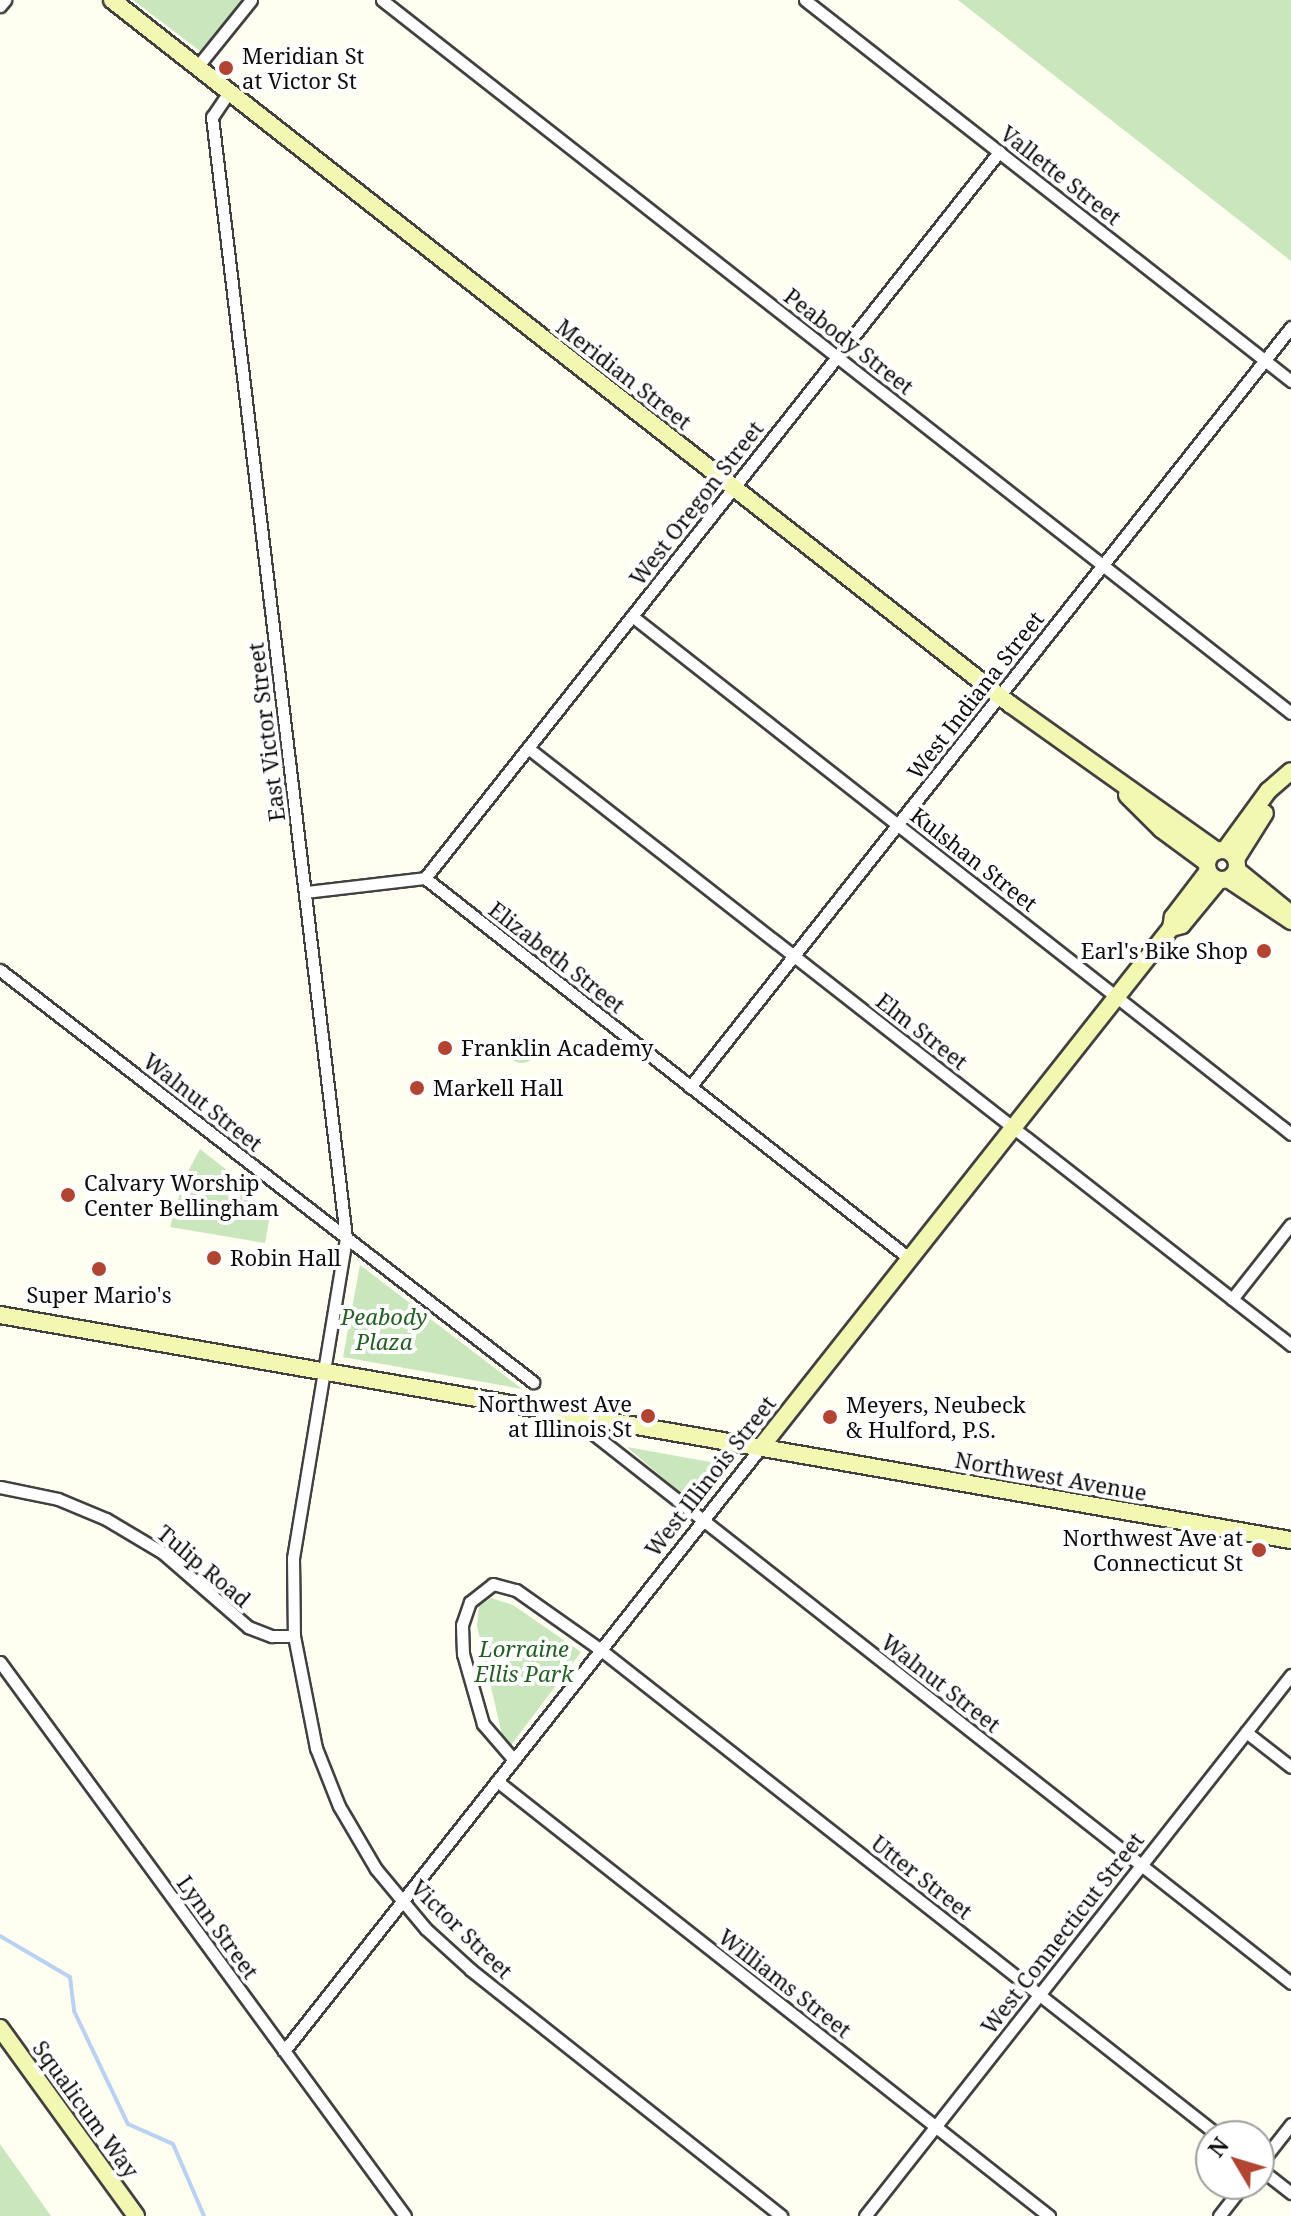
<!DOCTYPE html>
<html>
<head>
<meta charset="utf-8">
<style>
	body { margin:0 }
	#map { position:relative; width:1291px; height:2216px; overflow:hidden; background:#fefef1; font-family:"Noto Serif",serif }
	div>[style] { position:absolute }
	.green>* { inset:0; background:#cae6bd }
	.round { border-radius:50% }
	.stream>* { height:4px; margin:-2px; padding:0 2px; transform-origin:2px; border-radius:2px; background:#bad2f1 }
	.roads { filter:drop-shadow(2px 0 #414141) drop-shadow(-2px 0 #414141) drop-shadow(0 2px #414141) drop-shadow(0 -2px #414141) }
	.street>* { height:11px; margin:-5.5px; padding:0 5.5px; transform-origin:5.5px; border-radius:5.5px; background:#fff }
	.secondary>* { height:16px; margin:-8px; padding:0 8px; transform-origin:8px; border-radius:8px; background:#f2f8b2 }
	.secondary>.ring { margin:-8px; padding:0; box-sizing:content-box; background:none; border:16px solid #f2f8b2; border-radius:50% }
	.dots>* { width:22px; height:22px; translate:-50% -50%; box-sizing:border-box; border:4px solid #fff; border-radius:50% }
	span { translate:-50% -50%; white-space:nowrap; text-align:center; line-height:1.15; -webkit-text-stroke:8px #fff; paint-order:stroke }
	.poi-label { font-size:22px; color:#0e0e0e }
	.left { translate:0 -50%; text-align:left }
	.right { translate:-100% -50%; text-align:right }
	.street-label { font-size:22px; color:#0e0e0e }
	.park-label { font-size:22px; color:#256024; font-style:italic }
	.north { position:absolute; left:1195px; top:2120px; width:80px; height:80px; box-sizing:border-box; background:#fff; border:2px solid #9f9f9f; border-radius:50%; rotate:308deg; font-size:22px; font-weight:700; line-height:32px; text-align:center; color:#0e0e0e }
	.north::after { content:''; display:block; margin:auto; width:28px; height:36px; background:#b24532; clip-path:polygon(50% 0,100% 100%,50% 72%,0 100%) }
</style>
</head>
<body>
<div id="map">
	<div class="green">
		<i style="clip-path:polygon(133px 0,243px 0,200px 51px)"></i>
		<i style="clip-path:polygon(958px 0,1291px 0,1291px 261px)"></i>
		<i class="round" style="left:508px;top:1035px;width:28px;height:28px"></i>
		<i style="clip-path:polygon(200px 1149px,242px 1182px,246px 1197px,272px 1204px,265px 1243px,170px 1227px,184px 1179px)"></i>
		<i style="clip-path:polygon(360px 1265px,522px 1389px,343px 1357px)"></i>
		<i style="clip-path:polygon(627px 1447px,727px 1465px,730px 1470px,708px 1497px,686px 1498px)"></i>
		<i style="clip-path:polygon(491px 1598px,513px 1605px,581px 1652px,506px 1752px,477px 1626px,479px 1606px)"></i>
		<i style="clip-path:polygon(0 2144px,51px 2216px,0 2216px)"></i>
	</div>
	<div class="stream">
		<i style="left:0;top:1936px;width:81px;rotate:30.4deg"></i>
		<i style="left:70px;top:1977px;width:34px;rotate:83deg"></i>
		<i style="left:74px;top:2011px;width:125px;rotate:64.5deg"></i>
		<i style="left:128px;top:2124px;width:49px;rotate:24deg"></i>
		<i style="left:173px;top:2144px;width:78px;rotate:66.7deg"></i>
	</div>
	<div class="roads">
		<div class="street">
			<i style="left:382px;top:0;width:1155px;rotate:38.11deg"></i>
			<i style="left:805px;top:0;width:618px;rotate:38.09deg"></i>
			<i style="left:0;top:6px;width:8px;rotate:-50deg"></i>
			<i style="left:197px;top:67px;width:86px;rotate:-51.1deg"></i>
			<i style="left:229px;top:92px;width:30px;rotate:124deg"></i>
			<i style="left:212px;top:117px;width:1129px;rotate:83.18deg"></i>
			<i style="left:346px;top:1238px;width:324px;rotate:99.4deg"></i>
			<i style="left:293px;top:1558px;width:78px;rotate:89.3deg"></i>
			<i style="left:294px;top:1636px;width:114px;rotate:78.9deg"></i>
			<i style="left:316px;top:1748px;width:62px;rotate:68.4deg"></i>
			<i style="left:339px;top:1806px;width:73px;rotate:59.6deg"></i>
			<i style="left:376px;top:1869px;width:78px;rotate:50.2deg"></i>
			<i style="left:426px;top:1929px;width:61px;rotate:42.3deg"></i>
			<i style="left:471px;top:1970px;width:396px;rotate:38.4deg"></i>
			<i style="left:632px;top:616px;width:838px;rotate:38.17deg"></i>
			<i style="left:528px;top:748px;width:969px;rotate:38.04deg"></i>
			<i style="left:425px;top:878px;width:926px;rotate:-51.67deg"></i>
			<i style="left:306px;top:892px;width:120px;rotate:-6.7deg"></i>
			<i style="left:425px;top:878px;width:617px;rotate:38.15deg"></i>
			<i style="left:0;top:970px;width:674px;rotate:37.7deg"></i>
			<i style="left:690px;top:1087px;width:969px;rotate:-51.66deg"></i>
			<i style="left:1232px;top:1299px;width:95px;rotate:-51.8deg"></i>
			<i style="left:572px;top:1417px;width:915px;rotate:38.21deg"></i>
			<i style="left:0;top:1487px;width:59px;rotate:11.7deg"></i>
			<i style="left:58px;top:1499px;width:52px;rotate:22.6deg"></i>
			<i style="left:106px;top:1519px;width:66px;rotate:30.8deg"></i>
			<i style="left:163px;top:1553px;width:113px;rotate:41deg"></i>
			<i style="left:248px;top:1627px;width:26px;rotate:21deg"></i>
			<i style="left:272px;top:1636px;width:22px"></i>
			<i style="left:0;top:1662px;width:686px;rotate:53.83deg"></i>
			<i style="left:1246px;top:1732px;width:57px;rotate:37.9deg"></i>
			<i style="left:514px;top:1760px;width:48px;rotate:-130.7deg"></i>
			<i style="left:483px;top:1724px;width:73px;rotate:-105.9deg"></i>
			<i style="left:463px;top:1654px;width:29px;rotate:-92deg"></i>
			<i style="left:462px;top:1625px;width:24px;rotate:-71deg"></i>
			<i style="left:470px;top:1602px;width:29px;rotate:-38deg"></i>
			<i style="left:493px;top:1584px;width:24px;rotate:15deg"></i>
			<i style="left:516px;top:1590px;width:104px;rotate:35.2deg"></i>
			<i style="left:601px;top:1650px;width:786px;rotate:38.18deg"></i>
			<i style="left:497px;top:1781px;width:703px;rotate:38.24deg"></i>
			<i style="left:284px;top:2051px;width:770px;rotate:-51.7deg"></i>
			<i style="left:1259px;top:2165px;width:52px;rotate:-52deg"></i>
			<i style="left:1259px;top:2168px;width:41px;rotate:38deg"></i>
			<i style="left:865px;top:2216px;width:689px;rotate:-51.78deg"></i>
			<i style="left:1219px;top:2216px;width:41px;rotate:-52deg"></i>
		</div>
		<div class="secondary">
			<i style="left:112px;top:0;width:1141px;rotate:38.1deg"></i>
			<i style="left:1010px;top:704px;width:254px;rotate:35.4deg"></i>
			<i style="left:1127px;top:795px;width:48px;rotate:45deg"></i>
			<i style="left:1161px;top:829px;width:57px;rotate:36.5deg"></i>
			<i class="ring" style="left:1207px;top:850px;width:14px;height:14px"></i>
			<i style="left:1225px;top:850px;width:73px;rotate:-53.9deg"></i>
			<i style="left:1268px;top:791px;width:30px;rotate:-41deg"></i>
			<i style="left:1236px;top:859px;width:54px;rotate:-57.8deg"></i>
			<i style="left:1237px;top:870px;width:70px;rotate:39.2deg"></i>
			<i style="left:1228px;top:879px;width:76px;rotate:33.7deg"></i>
			<i style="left:1171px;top:928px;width:11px;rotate:-15deg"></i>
			<i style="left:1182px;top:925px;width:58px;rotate:-50.6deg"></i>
			<i style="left:0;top:1315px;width:1310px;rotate:9.89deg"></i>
			<i style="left:761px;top:1447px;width:661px;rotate:-51.69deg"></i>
			<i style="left:1171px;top:928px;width:11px;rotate:-80deg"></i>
			<i style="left:1173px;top:917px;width:58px;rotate:-52.7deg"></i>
			<i style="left:0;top:2028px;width:232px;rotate:54.1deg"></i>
		</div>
	</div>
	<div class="dots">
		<i style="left:226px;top:68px;background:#b24532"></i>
		<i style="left:1264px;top:951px;background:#b24532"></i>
		<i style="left:445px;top:1048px;background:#b24532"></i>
		<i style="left:417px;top:1088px;background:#b24532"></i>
		<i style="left:68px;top:1195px;background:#b24532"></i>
		<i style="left:214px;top:1258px;background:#b24532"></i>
		<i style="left:99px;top:1269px;background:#b24532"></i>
		<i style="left:648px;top:1416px;background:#b24532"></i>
		<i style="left:830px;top:1417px;background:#b24532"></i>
		<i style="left:1259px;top:1550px;background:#b24532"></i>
	</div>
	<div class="poi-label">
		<span class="left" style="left:242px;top:68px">Meridian St<br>at Victor St</span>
		<span class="right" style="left:1248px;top:951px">Earl's Bike Shop</span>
		<span class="left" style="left:461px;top:1048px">Franklin Academy</span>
		<span class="left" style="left:433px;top:1088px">Markell Hall</span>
		<span class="left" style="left:84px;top:1195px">Calvary Worship<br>Center Bellingham</span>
		<span class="left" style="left:230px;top:1258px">Robin Hall</span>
		<span style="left:99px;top:1295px">Super Mario's</span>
		<span class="right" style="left:632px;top:1416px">Northwest Ave<br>at Illinois St</span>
		<span class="left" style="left:846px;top:1417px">Meyers, Neubeck<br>&amp; Hulford, P.S.</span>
		<span class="right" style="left:1243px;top:1550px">Northwest Ave at<br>Connecticut St</span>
	</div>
	<div class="street-label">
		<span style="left:1061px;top:175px;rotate:38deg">Vallette Street</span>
		<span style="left:849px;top:341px;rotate:38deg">Peabody Street</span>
		<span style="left:624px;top:374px;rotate:38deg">Meridian Street</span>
		<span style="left:696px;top:503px;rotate:-52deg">West Oregon Street</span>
		<span style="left:975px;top:695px;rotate:-52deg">West Indiana Street</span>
		<span style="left:266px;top:732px;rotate:-97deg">East Victor Street</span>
		<span style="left:974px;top:859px;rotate:38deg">Kulshan Street</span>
		<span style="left:557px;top:957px;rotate:38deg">Elizabeth Street</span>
		<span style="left:922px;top:1031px;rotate:38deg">Elm Street</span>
		<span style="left:203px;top:1102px;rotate:38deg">Walnut Street</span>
		<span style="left:710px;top:1476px;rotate:-52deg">West Illinois Street</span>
		<span style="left:1051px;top:1476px;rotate:10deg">Northwest Avenue</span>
		<span style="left:204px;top:1566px;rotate:40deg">Tulip Road</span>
		<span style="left:941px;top:1683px;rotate:38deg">Walnut Street</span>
		<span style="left:922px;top:1877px;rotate:38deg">Utter Street</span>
		<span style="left:218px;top:1927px;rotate:54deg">Lynn Street</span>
		<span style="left:462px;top:1929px;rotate:44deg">Victor Street</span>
		<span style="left:1062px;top:1933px;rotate:-52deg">West Connecticut Street</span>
		<span style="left:785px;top:1983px;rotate:38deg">Williams Street</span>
		<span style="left:86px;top:2109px;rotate:54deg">Squalicum Way</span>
	</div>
	<div class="park-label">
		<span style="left:384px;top:1329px">Peabody<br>Plaza</span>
		<span style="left:524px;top:1661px">Lorraine<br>Ellis Park</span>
	</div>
	<div class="north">N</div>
</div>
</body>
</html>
